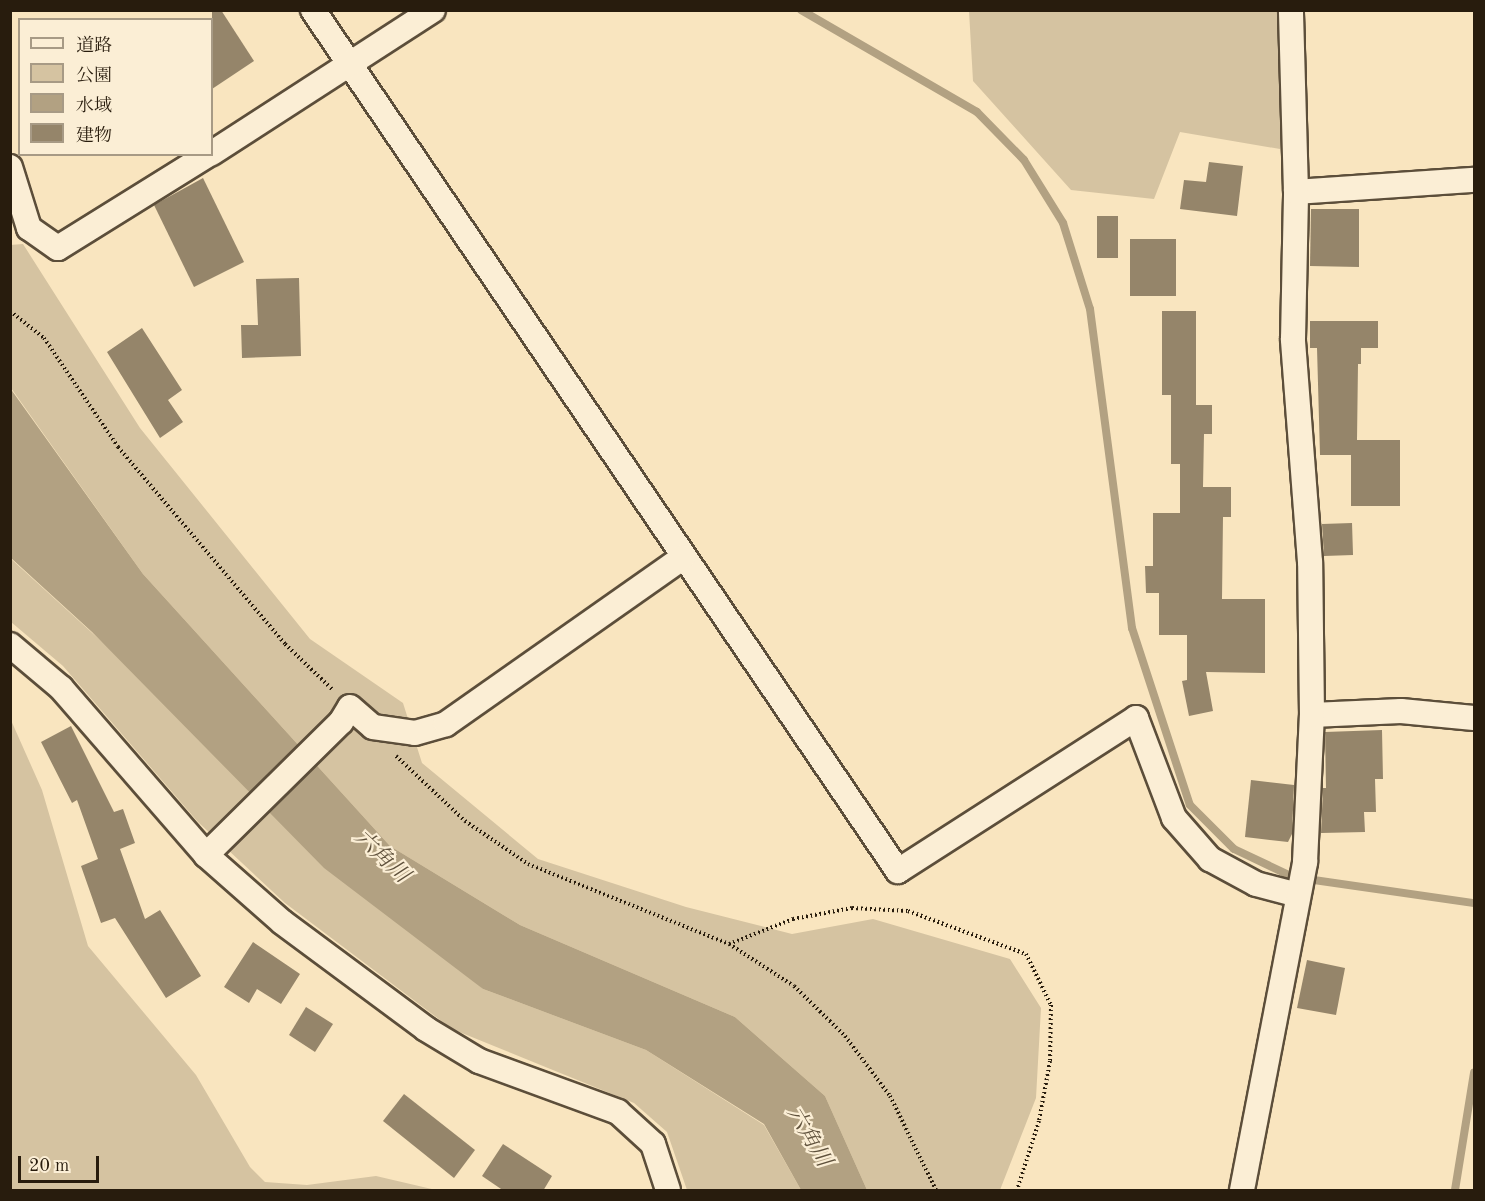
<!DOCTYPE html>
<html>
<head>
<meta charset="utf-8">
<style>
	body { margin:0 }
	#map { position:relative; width:1485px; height:1201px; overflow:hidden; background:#f9e5bf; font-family:"Old Standard TT","Noto Serif JP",serif }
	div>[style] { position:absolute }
	.green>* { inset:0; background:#d5c3a1 }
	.water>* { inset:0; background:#b2a182 }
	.stream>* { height:8px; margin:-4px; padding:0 4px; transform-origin:4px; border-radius:4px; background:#b2a182 }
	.building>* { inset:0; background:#95856a }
	.path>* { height:4px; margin-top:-2px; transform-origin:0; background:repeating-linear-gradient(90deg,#281c0d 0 1.5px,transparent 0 4.5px) }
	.roads { filter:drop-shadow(2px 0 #5c4e3a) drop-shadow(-2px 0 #5c4e3a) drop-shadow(0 2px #5c4e3a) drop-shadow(0 -2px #5c4e3a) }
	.street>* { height:24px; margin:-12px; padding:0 12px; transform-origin:12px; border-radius:12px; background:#fbeed5 }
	span { translate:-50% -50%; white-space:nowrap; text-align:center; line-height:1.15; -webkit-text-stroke:4.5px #fbeed5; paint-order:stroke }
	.water-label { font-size:22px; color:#5f513c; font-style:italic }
	.frame { position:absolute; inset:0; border:12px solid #281c0d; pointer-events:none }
	.legend { position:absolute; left:18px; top:18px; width:195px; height:138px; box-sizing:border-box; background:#fbeed5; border:2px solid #a79a85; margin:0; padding:8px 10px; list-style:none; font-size:18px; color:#281c0d }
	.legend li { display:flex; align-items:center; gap:12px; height:30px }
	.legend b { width:30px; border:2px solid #a79a85 }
	.scale { position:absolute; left:18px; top:1156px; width:81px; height:27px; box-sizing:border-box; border:3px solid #281c0d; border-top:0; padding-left:8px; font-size:18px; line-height:21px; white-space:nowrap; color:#281c0d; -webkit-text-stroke:4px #fbeed5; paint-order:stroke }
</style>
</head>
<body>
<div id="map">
	<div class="green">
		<i style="clip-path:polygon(969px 11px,1280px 11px,1280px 149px,1180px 132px,1154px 199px,1071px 190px,973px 81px)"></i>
		<i style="clip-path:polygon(23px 244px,140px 428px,310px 639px,403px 703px,422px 763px,538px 859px,686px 907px,792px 934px,873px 919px,1010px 959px,1041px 1008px,1036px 1098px,1000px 1190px,867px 1190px,825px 1096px,735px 1017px,520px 925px,390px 846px,143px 574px,11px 388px,10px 245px)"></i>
		<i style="clip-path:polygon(10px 558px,483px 989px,646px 1050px,764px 1125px,801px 1190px,687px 1190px,667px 1132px,634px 1103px,452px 1029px,285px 903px,198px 822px,63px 666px,11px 622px)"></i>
		<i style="clip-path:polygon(10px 718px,42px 790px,88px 946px,196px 1075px,250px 1167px,265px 1182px,307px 1185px,376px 1176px,436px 1190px,11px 1190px)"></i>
	</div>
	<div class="water">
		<i style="clip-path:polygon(10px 388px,143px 574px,390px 846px,520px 925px,735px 1017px,825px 1096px,867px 1190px,801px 1190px,764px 1124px,646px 1050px,483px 989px,324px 868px,92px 632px,11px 558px)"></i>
	</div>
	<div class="stream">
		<i style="left:801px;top:10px;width:203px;rotate:30.1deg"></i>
		<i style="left:977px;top:112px;width:67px;rotate:45.6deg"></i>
		<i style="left:1024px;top:160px;width:74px;rotate:58.2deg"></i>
		<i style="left:1063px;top:223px;width:90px;rotate:72.6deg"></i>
		<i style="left:1090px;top:309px;width:322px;rotate:82.5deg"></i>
		<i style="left:1132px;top:628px;width:186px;rotate:71.9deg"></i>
		<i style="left:1190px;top:805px;width:62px;rotate:45deg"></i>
		<i style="left:1234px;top:849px;width:65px;rotate:25.4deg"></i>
		<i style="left:1293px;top:877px;width:183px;rotate:8.2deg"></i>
		<i style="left:1455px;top:1190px;width:119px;rotate:-80.8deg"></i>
	</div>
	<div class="building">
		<i style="clip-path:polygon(212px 10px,221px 10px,254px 61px,212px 89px)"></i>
		<i style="clip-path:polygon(1209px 162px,1243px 166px,1237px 216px,1180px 209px,1184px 180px,1206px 182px)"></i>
		<i style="clip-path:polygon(203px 178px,244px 262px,194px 287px,154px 205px)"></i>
		<i style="clip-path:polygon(1311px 209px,1359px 209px,1359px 267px,1310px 266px)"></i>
		<i style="clip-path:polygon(1097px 216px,1118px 216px,1118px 258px,1097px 258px)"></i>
		<i style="clip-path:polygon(1130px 239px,1176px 239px,1176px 296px,1130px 296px)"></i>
		<i style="clip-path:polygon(299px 278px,301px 356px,242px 358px,241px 325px,258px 325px,256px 279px)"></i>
		<i style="clip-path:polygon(1162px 311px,1196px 311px,1196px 405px,1212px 405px,1212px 434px,1204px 434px,1203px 487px,1231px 487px,1231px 517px,1223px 517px,1222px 599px,1265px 599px,1265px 673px,1206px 672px,1213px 711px,1189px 716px,1182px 681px,1187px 680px,1187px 635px,1159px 635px,1159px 593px,1146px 593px,1145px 566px,1153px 566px,1153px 513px,1180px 513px,1180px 464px,1171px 464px,1171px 395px,1162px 395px)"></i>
		<i style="clip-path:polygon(1310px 321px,1378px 321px,1378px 348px,1361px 348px,1361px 364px,1358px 364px,1357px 440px,1400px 440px,1400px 506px,1351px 506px,1351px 455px,1320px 455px,1317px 348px,1310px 348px)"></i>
		<i style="clip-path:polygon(142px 328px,182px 390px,168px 400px,183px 422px,160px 438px,107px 352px)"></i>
		<i style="clip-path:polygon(1352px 523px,1353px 555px,1324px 556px,1322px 524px)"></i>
		<i style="clip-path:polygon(71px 726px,114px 812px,123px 809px,135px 843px,120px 849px,145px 919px,160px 910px,201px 976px,166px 998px,115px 918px,101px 923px,81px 866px,98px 859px,77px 800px,72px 803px,41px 742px)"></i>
		<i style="clip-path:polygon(1382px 730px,1383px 779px,1375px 779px,1376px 812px,1364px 812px,1365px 832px,1321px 833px,1323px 788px,1326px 788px,1325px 732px)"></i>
		<i style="clip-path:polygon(1251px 780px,1294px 785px,1292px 834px,1288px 842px,1245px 837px)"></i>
		<i style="clip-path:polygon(253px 942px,300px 974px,281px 1004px,257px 989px,249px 1003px,224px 987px)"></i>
		<i style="clip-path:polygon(1307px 960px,1345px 968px,1336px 1015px,1297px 1008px)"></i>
		<i style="clip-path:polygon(306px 1007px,333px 1024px,315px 1052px,289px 1035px)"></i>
		<i style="clip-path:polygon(404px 1094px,475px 1150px,454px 1178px,383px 1121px)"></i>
		<i style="clip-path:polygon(503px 1144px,552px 1176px,543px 1191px,504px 1191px,482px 1176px)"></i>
	</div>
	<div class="path">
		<i style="left:10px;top:311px;width:43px;rotate:38.5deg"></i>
		<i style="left:44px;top:338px;width:132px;rotate:55.8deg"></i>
		<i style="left:118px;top:447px;width:258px;rotate:49.7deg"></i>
		<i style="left:285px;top:644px;width:65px;rotate:43.8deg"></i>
		<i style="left:396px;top:756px;width:95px;rotate:43.3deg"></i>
		<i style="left:465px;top:821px;width:76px;rotate:34.3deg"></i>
		<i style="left:528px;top:864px;width:216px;rotate:21.7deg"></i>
		<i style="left:729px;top:944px;width:77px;rotate:32.9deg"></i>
		<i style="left:794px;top:986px;width:71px;rotate:44.4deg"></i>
		<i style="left:845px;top:1036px;width:75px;rotate:53.1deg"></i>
		<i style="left:890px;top:1096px;width:105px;rotate:63.9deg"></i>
		<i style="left:729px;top:944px;width:69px;rotate:-21.3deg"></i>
		<i style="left:793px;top:919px;width:60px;rotate:-10.6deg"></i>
		<i style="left:852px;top:908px;width:56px;rotate:3.1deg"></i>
		<i style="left:908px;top:911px;width:126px;rotate:20deg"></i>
		<i style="left:1026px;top:954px;width:57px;rotate:63.9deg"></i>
		<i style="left:1051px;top:1005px;width:56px;rotate:91deg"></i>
		<i style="left:1050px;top:1061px;width:61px;rotate:100.4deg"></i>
		<i style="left:1039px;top:1121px;width:72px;rotate:107.7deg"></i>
	</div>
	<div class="roads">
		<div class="street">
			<i style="left:313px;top:10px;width:1041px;rotate:55.81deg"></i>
			<i style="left:898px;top:871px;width:283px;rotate:-32.7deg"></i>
			<i style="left:1136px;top:718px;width:107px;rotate:69.2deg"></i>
			<i style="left:1174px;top:818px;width:55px;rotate:48.7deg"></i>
			<i style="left:1210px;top:859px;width:52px;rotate:28.5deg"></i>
			<i style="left:1256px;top:884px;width:43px;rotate:14.7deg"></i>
			<i style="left:212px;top:153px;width:263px;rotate:-32.9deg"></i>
			<i style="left:10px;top:167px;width:64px;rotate:72.7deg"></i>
			<i style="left:29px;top:228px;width:35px;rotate:35deg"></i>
			<i style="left:58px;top:248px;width:178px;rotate:-31.9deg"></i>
			<i style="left:1296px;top:192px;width:178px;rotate:-3.9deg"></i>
			<i style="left:10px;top:645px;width:67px;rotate:40.1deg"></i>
			<i style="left:61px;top:688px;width:221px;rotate:49deg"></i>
			<i style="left:206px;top:855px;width:101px;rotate:41.4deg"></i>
			<i style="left:282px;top:922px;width:179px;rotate:36.6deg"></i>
			<i style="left:426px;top:1029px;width:62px;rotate:31.1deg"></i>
			<i style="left:479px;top:1061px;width:148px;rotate:20.1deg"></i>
			<i style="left:618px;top:1112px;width:47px;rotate:42.4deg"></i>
			<i style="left:653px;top:1144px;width:48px;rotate:71.9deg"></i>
			<i style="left:1312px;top:715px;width:89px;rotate:-2.6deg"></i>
			<i style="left:1401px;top:711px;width:73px;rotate:5.5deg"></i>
			<i style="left:206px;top:855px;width:190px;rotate:-44.6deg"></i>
			<i style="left:341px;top:722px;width:17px;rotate:-59deg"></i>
			<i style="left:350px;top:707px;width:30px;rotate:41deg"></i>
			<i style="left:373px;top:727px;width:42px;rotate:8.1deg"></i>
			<i style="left:415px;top:733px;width:32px;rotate:-16deg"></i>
			<i style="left:446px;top:724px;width:289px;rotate:-35.1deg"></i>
			<i style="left:1242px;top:1190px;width:334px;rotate:-79.1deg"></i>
			<i style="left:1305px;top:862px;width:147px;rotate:-87.3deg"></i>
			<i style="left:1312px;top:715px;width:153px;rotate:-90.7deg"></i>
			<i style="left:1310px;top:562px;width:224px;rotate:-94.4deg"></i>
			<i style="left:1293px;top:339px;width:147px;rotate:-88.8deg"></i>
			<i style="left:1296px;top:192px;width:182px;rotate:-91.6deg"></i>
		</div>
	</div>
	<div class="water-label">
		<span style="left:381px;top:857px;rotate:43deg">六角川</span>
		<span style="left:808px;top:1137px;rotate:59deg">六角川</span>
	</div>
	<div class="frame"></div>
	<ul class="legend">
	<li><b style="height:8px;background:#fbeed5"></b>道路</li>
	<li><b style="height:16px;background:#d5c3a1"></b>公園</li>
	<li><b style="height:16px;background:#b2a182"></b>水域</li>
	<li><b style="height:16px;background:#95856a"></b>建物</li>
	</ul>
	<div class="scale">20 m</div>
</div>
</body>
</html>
